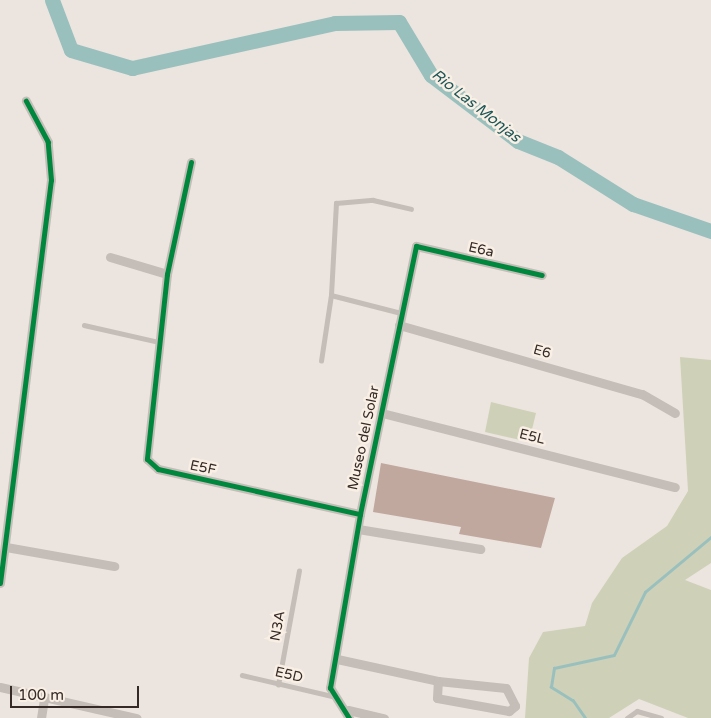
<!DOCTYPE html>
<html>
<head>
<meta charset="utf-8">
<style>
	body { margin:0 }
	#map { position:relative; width:711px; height:718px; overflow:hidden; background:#ece5df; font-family:"Varela Round",sans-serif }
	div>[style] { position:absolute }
	.green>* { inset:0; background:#ced1b8 }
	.stream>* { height:2.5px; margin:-1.25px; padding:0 1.25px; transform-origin:1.25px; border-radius:1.25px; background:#9ac0be }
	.river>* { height:15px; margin:-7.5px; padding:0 7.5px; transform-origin:7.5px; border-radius:7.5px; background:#9ac0be }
	.building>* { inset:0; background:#c0a89f }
	.lane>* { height:4.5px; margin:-2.25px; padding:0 2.25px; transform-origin:2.25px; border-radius:2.25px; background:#c5bdb7 }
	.street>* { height:9px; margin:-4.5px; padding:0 4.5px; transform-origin:4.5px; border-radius:4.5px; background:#c5bdb7 }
	.cycleway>* { height:5px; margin:-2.5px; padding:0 2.5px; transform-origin:2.5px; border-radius:2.5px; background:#00873e }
	span { translate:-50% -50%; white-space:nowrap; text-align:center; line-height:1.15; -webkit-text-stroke:5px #faefe5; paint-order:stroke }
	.street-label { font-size:14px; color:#362a26 }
	.water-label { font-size:15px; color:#1a5758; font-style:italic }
	.scale { position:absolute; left:10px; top:686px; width:129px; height:22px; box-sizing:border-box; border:2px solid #362a26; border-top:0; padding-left:6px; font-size:15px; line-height:18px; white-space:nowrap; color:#362a26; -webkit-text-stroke:4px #faefe5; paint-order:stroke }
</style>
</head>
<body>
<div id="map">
	<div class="green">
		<i style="clip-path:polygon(680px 357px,711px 360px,711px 563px,685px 580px,711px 590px,711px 718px,688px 718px,639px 699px,609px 718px,525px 718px,529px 658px,543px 632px,585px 626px,592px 603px,622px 558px,667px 526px,688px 491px)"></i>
		<i style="clip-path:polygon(491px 402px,536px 413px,529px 442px,485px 432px)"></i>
	</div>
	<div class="stream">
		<i style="left:585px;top:718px;width:21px;rotate:-125deg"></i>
		<i style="left:573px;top:701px;width:26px;rotate:-148deg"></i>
		<i style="left:551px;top:687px;width:19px;rotate:-81deg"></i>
		<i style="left:554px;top:668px;width:61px;rotate:-12.2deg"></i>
		<i style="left:614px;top:655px;width:70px;rotate:-63.8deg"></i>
		<i style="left:645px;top:592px;width:86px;rotate:-39.8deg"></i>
	</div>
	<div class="river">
		<i style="left:52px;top:0;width:53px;rotate:69.2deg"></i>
		<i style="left:71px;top:50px;width:64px;rotate:16.4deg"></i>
		<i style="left:132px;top:68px;width:208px;rotate:-12.5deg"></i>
		<i style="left:335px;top:23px;width:64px;rotate:-0.9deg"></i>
		<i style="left:399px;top:22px;width:62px;rotate:58.9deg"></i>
		<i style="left:431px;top:75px;width:109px;rotate:37.2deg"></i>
		<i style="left:518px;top:141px;width:43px;rotate:21.8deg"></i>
		<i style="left:558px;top:157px;width:89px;rotate:32.1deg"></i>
		<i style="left:633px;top:204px;width:83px;rotate:19.1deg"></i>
	</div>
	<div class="building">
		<i style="clip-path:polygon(381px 463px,555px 498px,541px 548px,459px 534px,461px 527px,373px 512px)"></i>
	</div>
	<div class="lane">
		<i style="left:331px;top:295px;width:72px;rotate:14.4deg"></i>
		<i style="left:84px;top:325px;width:77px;rotate:12.8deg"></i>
		<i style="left:321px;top:361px;width:67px;rotate:-81.4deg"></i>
		<i style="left:331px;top:295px;width:92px;rotate:-86.9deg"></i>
		<i style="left:336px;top:203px;width:37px;rotate:-5deg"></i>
		<i style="left:373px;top:200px;width:39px;rotate:13deg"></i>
		<i style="left:242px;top:675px;width:92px;rotate:13.1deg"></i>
		<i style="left:278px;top:685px;width:116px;rotate:-79.6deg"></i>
		<i style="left:627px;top:718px;width:12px;rotate:-35deg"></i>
		<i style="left:637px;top:711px;width:25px;rotate:16deg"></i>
	</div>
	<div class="street">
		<i style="left:191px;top:162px;width:115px;rotate:102.1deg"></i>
		<i style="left:167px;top:274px;width:186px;rotate:96.2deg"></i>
		<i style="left:147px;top:459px;width:15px;rotate:42deg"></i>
		<i style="left:158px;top:469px;width:207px;rotate:12.6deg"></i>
		<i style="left:110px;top:257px;width:59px;rotate:16.6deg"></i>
		<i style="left:399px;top:325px;width:253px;rotate:15.9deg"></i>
		<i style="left:642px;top:394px;width:38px;rotate:30deg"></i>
		<i style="left:382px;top:413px;width:302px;rotate:14.2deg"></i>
		<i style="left:358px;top:529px;width:124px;rotate:9.3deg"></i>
		<i style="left:6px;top:547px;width:110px;rotate:10deg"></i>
		<i style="left:0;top:583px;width:406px;rotate:-82.8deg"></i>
		<i style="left:51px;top:180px;width:38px;rotate:-95deg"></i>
		<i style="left:48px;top:142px;width:47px;rotate:-118.2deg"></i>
		<i style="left:337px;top:659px;width:103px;rotate:12.3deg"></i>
		<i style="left:438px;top:681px;width:68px;rotate:5.9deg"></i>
		<i style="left:506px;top:688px;width:20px;rotate:63deg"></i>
		<i style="left:515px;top:706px;width:8px;rotate:140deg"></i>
		<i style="left:509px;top:711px;width:73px;rotate:-169.8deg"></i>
		<i style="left:437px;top:698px;width:17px;rotate:-87deg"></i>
		<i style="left:0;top:687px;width:140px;rotate:12.8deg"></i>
		<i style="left:348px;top:710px;width:37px;rotate:13deg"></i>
		<i style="left:41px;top:718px;width:19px;rotate:-81deg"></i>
		<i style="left:349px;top:718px;width:36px;rotate:-122deg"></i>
		<i style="left:330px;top:688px;width:177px;rotate:-80.2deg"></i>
		<i style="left:360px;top:514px;width:274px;rotate:-78.2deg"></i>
		<i style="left:416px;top:246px;width:129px;rotate:13deg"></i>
	</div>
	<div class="cycleway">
		<i style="left:191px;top:162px;width:115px;rotate:102.1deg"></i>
		<i style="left:167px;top:274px;width:186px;rotate:96.2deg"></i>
		<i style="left:147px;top:459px;width:15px;rotate:42deg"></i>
		<i style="left:158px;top:469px;width:207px;rotate:12.6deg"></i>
		<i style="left:0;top:583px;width:406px;rotate:-82.8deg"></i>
		<i style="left:51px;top:180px;width:38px;rotate:-95deg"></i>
		<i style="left:48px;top:142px;width:47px;rotate:-118.2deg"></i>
		<i style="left:349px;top:718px;width:36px;rotate:-122deg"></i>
		<i style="left:330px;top:688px;width:177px;rotate:-80.2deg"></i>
		<i style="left:360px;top:514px;width:274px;rotate:-78.2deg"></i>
		<i style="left:416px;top:246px;width:129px;rotate:13deg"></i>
	</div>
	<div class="street-label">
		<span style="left:481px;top:250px;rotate:13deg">E6a</span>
		<span style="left:542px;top:352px;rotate:16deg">E6</span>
		<span style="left:532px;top:437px;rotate:14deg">E5L</span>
		<span style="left:364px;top:438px;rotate:-78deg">Museo del Solar</span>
		<span style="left:203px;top:468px;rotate:12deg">E5F</span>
		<span style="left:278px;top:626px;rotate:-80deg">N3A</span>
		<span style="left:289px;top:675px;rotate:13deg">E5D</span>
	</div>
	<div class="water-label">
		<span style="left:476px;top:106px;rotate:38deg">Rio Las Monjas</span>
	</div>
	<div class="scale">100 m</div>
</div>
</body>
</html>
